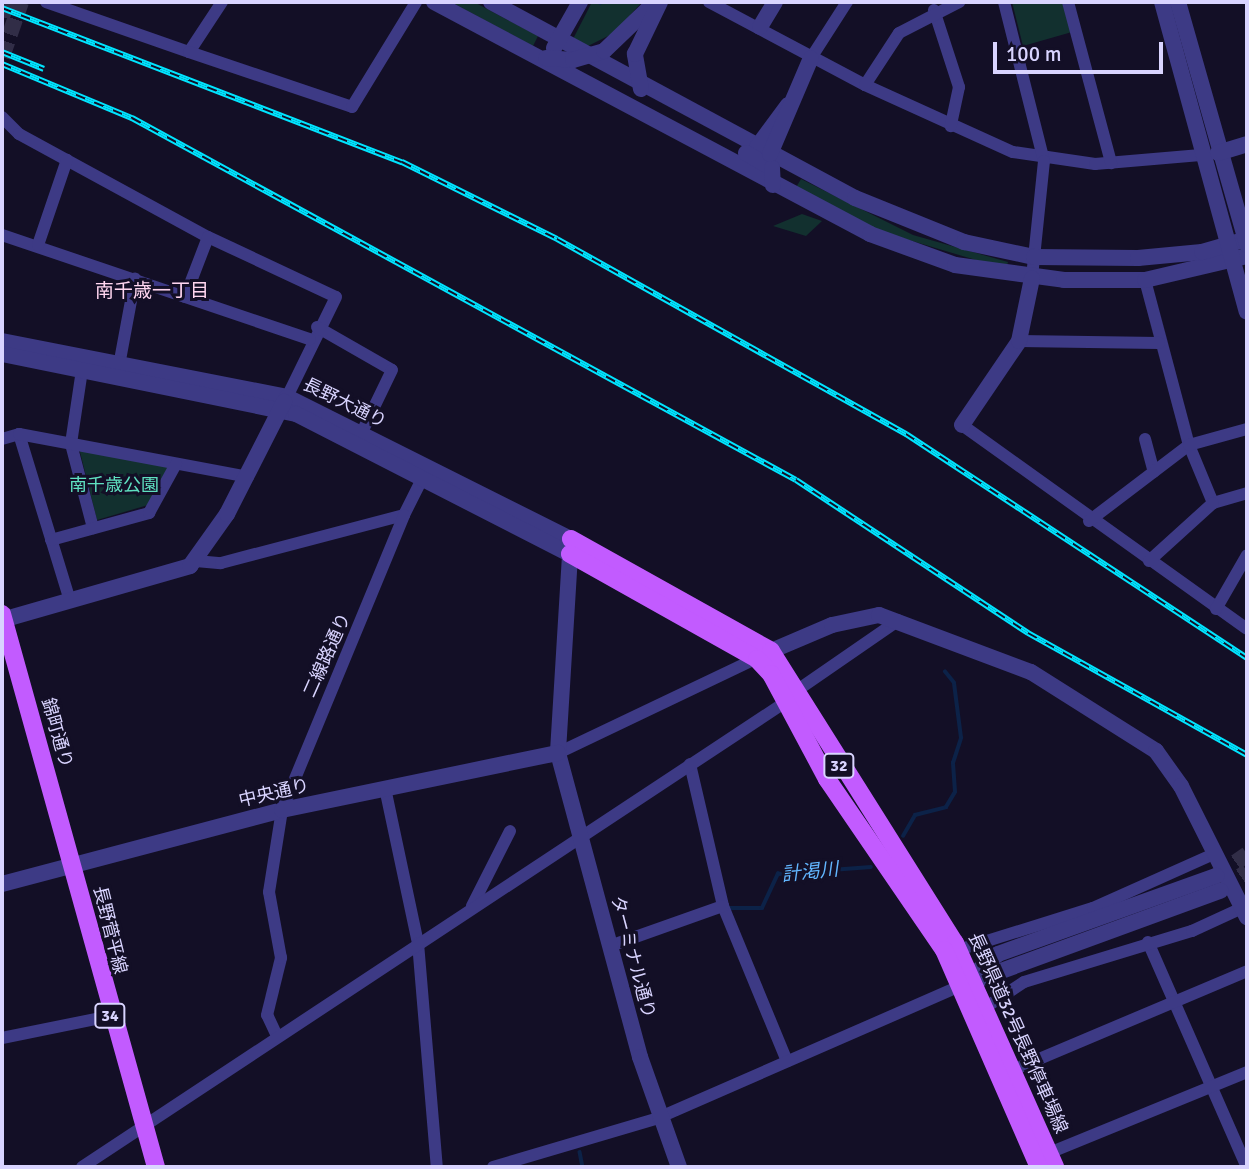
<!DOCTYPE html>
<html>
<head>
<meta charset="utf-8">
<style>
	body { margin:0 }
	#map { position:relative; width:1249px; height:1169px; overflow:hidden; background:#130f26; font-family:Signika,"Noto Sans JP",sans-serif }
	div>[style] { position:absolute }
	.green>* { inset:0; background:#12302f }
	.stream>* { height:3.5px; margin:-1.75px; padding:0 1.75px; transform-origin:1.75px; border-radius:1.75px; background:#0c2248 }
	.tertiary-tunnel>* { height:16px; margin-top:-8px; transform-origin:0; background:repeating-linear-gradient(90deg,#312d47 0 16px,transparent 0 24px) }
	.minor>* { height:12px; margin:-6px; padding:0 6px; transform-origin:6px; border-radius:6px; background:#3d3a85 }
	.tertiary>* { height:16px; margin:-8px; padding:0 8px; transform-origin:8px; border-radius:8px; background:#3d3a85 }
	.primary>* { height:18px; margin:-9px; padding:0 9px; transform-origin:9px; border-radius:9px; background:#c25bff }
	.rail>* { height:6px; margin-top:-3px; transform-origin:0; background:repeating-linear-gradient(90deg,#130f26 0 10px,#00e5ff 0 20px); box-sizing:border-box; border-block:2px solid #00e5ff }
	span { translate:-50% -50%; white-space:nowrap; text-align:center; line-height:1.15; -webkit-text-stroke:6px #130f26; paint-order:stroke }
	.shield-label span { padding:2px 5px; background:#130f26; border:2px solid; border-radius:5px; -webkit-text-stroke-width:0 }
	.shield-label { font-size:16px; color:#d9d4ff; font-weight:700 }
	.street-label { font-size:18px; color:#d9d4ff }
	.park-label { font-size:18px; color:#5fe0c0 }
	.neighbourhood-label { font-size:19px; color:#ffd6f0 }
	.water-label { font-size:19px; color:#62b6ff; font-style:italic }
	.frame { position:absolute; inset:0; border:4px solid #d9d4ff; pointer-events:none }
	.scale { position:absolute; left:993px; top:42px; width:170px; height:32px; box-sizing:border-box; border:4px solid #d9d4ff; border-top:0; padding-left:9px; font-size:21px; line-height:24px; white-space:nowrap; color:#d9d4ff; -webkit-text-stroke:5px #130f26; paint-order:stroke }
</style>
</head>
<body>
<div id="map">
	<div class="green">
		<i style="clip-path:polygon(451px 2px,474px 2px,538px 36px,533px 46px)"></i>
		<i style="clip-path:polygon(592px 2px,642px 2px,614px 33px,584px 48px,572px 41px)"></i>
		<i style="clip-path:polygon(1012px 2px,1063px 2px,1072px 32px,1023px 46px)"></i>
		<i style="clip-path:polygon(801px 179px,913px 235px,1008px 262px,1006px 269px,872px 229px,795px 189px)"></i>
		<i style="clip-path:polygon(802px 214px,822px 221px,806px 236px,773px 226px)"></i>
		<i style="clip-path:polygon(79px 448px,167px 466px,169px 469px,148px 505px,97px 520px)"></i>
	</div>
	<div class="stream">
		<i style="left:600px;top:3px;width:1px;rotate:-45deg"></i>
		<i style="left:903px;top:836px;width:24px;rotate:-60deg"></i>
		<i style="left:915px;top:815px;width:32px;rotate:-14deg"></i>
		<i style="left:946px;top:807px;width:17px;rotate:-59deg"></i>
		<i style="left:955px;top:792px;width:29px;rotate:-94deg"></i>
		<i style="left:953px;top:763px;width:26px;rotate:-72deg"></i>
		<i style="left:961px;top:738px;width:55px;rotate:-97.3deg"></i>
		<i style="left:954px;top:683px;width:14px;rotate:-129deg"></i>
		<i style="left:730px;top:908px;width:32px"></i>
		<i style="left:762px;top:908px;width:38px;rotate:-65deg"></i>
		<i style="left:778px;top:874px;width:93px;rotate:-4.3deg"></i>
		<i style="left:580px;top:1152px;width:15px;rotate:79deg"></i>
	</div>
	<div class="tertiary-tunnel">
		<i style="left:2px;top:17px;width:16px;rotate:-72deg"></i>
		<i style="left:2px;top:57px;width:58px;rotate:-70.9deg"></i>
		<i style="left:1216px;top:876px;width:38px;rotate:-35deg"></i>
		<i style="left:1221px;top:890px;width:32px;rotate:-35deg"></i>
	</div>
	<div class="minor">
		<i style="left:46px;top:2px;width:151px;rotate:19.3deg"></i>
		<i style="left:222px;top:2px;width:60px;rotate:123.4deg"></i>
		<i style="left:189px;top:52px;width:172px;rotate:18.6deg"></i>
		<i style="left:352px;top:107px;width:123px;rotate:-58.6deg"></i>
		<i style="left:709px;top:2px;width:177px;rotate:28deg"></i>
		<i style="left:865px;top:85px;width:162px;rotate:24.4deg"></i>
		<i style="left:1013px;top:152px;width:83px;rotate:8.3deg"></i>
		<i style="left:1095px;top:164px;width:106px;rotate:-4.9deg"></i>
		<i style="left:1004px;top:2px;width:164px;rotate:75.9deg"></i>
		<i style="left:1044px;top:161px;width:118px;rotate:95.9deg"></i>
		<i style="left:1068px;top:2px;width:167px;rotate:75deg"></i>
		<i style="left:934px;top:10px;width:81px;rotate:72deg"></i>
		<i style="left:959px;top:87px;width:40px;rotate:102deg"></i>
		<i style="left:811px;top:58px;width:67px;rotate:-57.3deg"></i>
		<i style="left:865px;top:85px;width:62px;rotate:-56.8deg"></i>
		<i style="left:899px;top:33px;width:68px;rotate:-27.3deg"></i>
		<i style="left:2px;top:117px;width:24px;rotate:45deg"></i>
		<i style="left:19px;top:134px;width:215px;rotate:28.6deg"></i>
		<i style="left:208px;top:237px;width:141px;rotate:25.1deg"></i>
		<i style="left:336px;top:297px;width:111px;rotate:116.1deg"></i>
		<i style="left:2px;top:235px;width:325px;rotate:18.7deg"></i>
		<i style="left:38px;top:245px;width:90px;rotate:-71.2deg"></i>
		<i style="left:1145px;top:280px;width:171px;rotate:75.1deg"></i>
		<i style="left:1189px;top:445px;width:63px;rotate:67.5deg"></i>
		<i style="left:1213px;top:503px;width:35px;rotate:-16deg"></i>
		<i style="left:185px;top:297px;width:64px;rotate:-69deg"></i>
		<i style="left:317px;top:327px;width:86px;rotate:29.8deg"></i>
		<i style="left:392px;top:370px;width:69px;rotate:115.8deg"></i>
		<i style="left:1019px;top:341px;width:140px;rotate:0.8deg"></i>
		<i style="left:82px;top:370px;width:75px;rotate:98.5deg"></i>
		<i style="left:71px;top:444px;width:87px;rotate:75.3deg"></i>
		<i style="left:118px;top:371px;width:94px;rotate:-79.5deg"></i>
		<i style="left:962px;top:425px;width:350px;rotate:35.6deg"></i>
		<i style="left:19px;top:434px;width:175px;rotate:73deg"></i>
		<i style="left:2px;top:439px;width:18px;rotate:-16deg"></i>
		<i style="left:19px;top:434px;width:233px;rotate:10.6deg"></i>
		<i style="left:1145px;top:439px;width:34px;rotate:75deg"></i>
		<i style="left:1089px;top:521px;width:126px;rotate:-37.2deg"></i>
		<i style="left:1189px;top:445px;width:60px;rotate:-15.4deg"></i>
		<i style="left:51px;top:540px;width:102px;rotate:-15.4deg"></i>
		<i style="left:149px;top:513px;width:56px;rotate:-61.1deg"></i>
		<i style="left:196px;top:561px;width:25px;rotate:5deg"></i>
		<i style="left:221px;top:563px;width:189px;rotate:-14.7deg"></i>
		<i style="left:404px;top:515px;width:40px;rotate:-63.4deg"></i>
		<i style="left:1149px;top:561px;width:86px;rotate:-42.2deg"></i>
		<i style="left:1216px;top:609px;width:62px;rotate:-60.1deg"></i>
		<i style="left:799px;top:689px;width:121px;rotate:-34.6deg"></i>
		<i style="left:558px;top:753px;width:225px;rotate:-25.5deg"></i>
		<i style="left:690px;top:764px;width:146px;rotate:76.9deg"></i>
		<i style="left:723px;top:906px;width:168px;rotate:67.6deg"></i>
		<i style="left:385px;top:788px;width:158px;rotate:78deg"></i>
		<i style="left:418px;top:943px;width:225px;rotate:85.2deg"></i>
		<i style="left:472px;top:906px;width:84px;rotate:-63.1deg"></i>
		<i style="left:1148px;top:942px;width:246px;rotate:66.3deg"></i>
		<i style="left:610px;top:946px;width:120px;rotate:-19.5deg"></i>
		<i style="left:958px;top:950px;width:141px;rotate:-17.3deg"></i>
		<i style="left:1093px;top:908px;width:135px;rotate:-24.1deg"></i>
		<i style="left:986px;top:1007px;width:45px;rotate:-33.3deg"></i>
		<i style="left:1024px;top:982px;width:176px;rotate:-16.9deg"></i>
		<i style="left:1192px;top:931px;width:55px;rotate:-24.7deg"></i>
		<i style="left:277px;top:1036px;width:23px;rotate:-115deg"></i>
		<i style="left:267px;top:1015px;width:59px;rotate:-76.2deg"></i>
		<i style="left:281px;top:958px;width:67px;rotate:-100.3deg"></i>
		<i style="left:269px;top:892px;width:83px;rotate:-81deg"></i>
		<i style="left:282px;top:810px;width:319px;rotate:-67.5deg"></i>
		<i style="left:2px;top:1038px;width:110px;rotate:-11.5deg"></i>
		<i style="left:1013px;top:1070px;width:254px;rotate:-22.9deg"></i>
		<i style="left:1049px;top:1153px;width:214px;rotate:-22.2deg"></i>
		<i style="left:82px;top:1167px;width:845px;rotate:-33.46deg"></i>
		<i style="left:493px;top:1167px;width:172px;rotate:-16.5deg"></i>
		<i style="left:658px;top:1118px;width:332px;rotate:-23.6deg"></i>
	</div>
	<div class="tertiary">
		<i style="left:434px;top:2px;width:494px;rotate:28deg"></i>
		<i style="left:870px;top:234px;width:90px;rotate:20deg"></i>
		<i style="left:955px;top:265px;width:110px;rotate:7.8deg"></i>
		<i style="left:1064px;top:280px;width:81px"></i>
		<i style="left:1145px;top:280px;width:105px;rotate:-13.2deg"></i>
		<i style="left:491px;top:2px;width:413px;rotate:28.3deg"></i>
		<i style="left:855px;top:198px;width:118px;rotate:22deg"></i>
		<i style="left:964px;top:242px;width:72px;rotate:12.1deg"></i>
		<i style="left:1034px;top:257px;width:104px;rotate:0.6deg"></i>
		<i style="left:1138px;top:258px;width:64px;rotate:-5.4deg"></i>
		<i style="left:1202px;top:252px;width:47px;rotate:-16.1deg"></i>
		<i style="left:1162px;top:2px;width:321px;rotate:74.7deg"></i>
		<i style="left:1178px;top:2px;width:253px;rotate:74.1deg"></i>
		<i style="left:760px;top:27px;width:29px;rotate:-59deg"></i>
		<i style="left:554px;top:48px;width:53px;rotate:-60.5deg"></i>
		<i style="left:546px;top:58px;width:27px;rotate:4deg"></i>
		<i style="left:573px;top:60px;width:32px;rotate:-16deg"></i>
		<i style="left:604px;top:51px;width:65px;rotate:-43.8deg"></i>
		<i style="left:641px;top:89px;width:36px;rotate:-100deg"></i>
		<i style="left:635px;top:54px;width:58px;rotate:-64.3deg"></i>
		<i style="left:757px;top:147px;width:52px;rotate:-53.6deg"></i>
		<i style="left:746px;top:153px;width:30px;rotate:30deg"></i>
		<i style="left:772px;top:168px;width:17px;rotate:87deg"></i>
		<i style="left:1218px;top:153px;width:30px;rotate:-17deg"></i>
		<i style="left:770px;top:154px;width:104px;rotate:-66.9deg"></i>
		<i style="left:2px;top:341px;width:290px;rotate:11.1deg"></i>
		<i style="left:287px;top:397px;width:318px;rotate:26.6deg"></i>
		<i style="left:571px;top:539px;width:214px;rotate:93.5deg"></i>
		<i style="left:558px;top:753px;width:315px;rotate:74.9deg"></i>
		<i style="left:640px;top:1057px;width:117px;rotate:70.5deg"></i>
		<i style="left:2px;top:354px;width:300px;rotate:11.5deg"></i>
		<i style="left:296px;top:414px;width:308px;rotate:27.1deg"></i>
		<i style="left:962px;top:425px;width:102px;rotate:-55.8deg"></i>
		<i style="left:1019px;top:341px;width:64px;rotate:-78.3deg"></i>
		<i style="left:2px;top:620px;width:196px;rotate:-16deg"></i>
		<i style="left:190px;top:566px;width:64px;rotate:-54.6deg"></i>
		<i style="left:227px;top:514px;width:126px;rotate:-63deg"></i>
		<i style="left:771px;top:651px;width:66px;rotate:-23.1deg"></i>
		<i style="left:832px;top:625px;width:48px;rotate:-12deg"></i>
		<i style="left:879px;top:615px;width:162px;rotate:20.6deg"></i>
		<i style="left:1031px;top:672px;width:148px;rotate:32.3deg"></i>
		<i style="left:1156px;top:751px;width:43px;rotate:54.5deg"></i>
		<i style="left:1181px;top:786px;width:147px;rotate:63.3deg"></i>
		<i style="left:2px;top:884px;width:290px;rotate:-14.8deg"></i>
		<i style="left:282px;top:810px;width:282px;rotate:-11.7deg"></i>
		<i style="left:963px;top:983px;width:45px;rotate:-39.6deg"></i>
		<i style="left:998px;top:954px;width:232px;rotate:-19.7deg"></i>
		<i style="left:963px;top:985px;width:274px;rotate:-20.1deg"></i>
	</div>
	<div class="primary">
		<i style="left:571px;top:539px;width:229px;rotate:29.2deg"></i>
		<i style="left:771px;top:651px;width:345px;rotate:57.8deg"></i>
		<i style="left:955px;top:943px;width:245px;rotate:65.9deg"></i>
		<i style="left:570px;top:554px;width:214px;rotate:29.3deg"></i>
		<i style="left:757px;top:659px;width:21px;rotate:47deg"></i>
		<i style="left:771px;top:674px;width:119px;rotate:61.9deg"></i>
		<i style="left:827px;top:779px;width:207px;rotate:55.6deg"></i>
		<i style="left:944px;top:950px;width:237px;rotate:66.4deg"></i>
		<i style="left:2px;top:614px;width:574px;rotate:74.44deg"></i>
	</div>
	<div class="rail">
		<i style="left:2px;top:8px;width:429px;rotate:21.1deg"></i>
		<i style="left:402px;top:162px;width:173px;rotate:26.4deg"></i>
		<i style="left:557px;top:239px;width:400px;rotate:29.2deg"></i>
		<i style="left:906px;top:434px;width:408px;rotate:33.3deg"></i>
		<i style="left:2px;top:52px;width:45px;rotate:22deg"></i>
		<i style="left:2px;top:64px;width:141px;rotate:22.6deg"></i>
		<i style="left:132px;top:118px;width:756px;rotate:28.6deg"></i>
		<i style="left:796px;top:480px;width:278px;rotate:33.4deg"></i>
		<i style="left:1028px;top:633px;width:251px;rotate:29.1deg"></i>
	</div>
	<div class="shield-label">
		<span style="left:839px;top:766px">32</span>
		<span style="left:110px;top:1016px">34</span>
	</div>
	<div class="street-label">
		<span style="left:345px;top:403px;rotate:26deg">長野大通り</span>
		<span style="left:327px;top:655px;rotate:-66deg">二線路通り</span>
		<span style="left:57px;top:733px;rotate:74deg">錦町通り</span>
		<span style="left:274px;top:793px;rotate:-13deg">中央通り</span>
		<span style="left:110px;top:930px;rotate:76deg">長野菅平線</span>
		<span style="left:633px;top:957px;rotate:75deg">ターミナル通り</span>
		<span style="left:1018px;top:1033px;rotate:66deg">長野県道32号長野停車場線</span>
	</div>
	<div class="park-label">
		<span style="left:114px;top:485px">南千歳公園</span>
	</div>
	<div class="neighbourhood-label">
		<span style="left:152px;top:292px">南千歳一丁目</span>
	</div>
	<div class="water-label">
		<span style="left:810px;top:873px;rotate:-6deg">計渇川</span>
	</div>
	<div class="frame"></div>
	<div class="scale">100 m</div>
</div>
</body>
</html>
